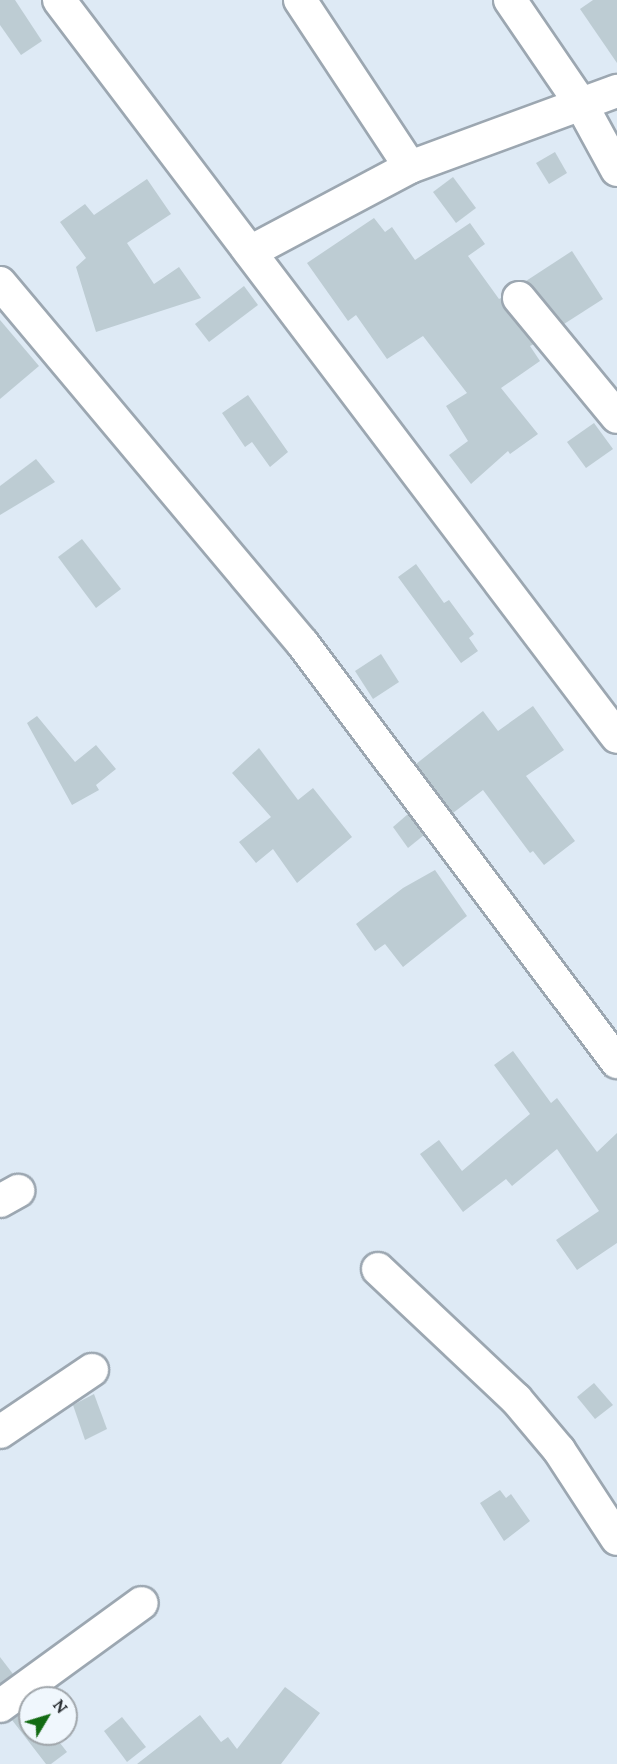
<!DOCTYPE html>
<html>
<head>
<meta charset="utf-8">
<style>
	body { margin:0 }
	#map { position:relative; width:617px; height:1764px; overflow:hidden; background:#deeaf5; font-family:Lora,serif }
	div>[style] { position:absolute }
	.building>* { inset:0; background:#bdccd3 }
	.roads { filter:drop-shadow(2px 0 #9ca7b1) drop-shadow(-2px 0 #9ca7b1) drop-shadow(0 2px #9ca7b1) drop-shadow(0 -2px #9ca7b1) }
	.street>* { height:32px; margin:-16px; padding:0 16px; transform-origin:16px; border-radius:16px; background:#fff }
	span { translate:-50% -50%; white-space:nowrap; text-align:center; line-height:1.15; -webkit-text-stroke:4.5px #f0f7fd; paint-order:stroke }
	.north { position:absolute; left:18px; top:1686px; width:60px; height:60px; box-sizing:border-box; background:#f0f7fd; border:2px solid #a0a6ab; border-radius:50%; rotate:52deg; font-size:16px; font-weight:700; line-height:24px; text-align:center; color:#272c30 }
	.north::after { content:''; display:block; margin:auto; width:21px; height:27px; background:#126b13; clip-path:polygon(50% 0,100% 100%,50% 72%,0 100%) }
</style>
</head>
<body>
<div id="map">
	<div class="building">
		<i style="clip-path:polygon(0 0,15px 0,42px 41px,21px 55px,0 25px)"></i>
		<i style="clip-path:polygon(593px 0,617px 0,617px 63px,580px 9px)"></i>
		<i style="clip-path:polygon(555px 152px,567px 173px,549px 184px,536px 163px)"></i>
		<i style="clip-path:polygon(453px 177px,476px 208px,456px 223px,433px 192px)"></i>
		<i style="clip-path:polygon(147px 179px,171px 214px,127px 243px,154px 284px,179px 267px,201px 298px,96px 332px,76px 267px,86px 258px,60px 222px,85px 204px,94px 215px)"></i>
		<i style="clip-path:polygon(374px 218px,385px 232px,392px 227px,415px 260px,470px 223px,485px 244px,468px 256px,499px 299px,501px 298px,505px 309px,534px 344px,530px 346px,540px 361px,501px 388px,538px 434px,510px 454px,508px 451px,471px 484px,449px 455px,468px 441px,446px 406px,467px 393px,423px 336px,387px 359px,356px 315px,348px 321px,307px 263px)"></i>
		<i style="clip-path:polygon(572px 251px,603px 299px,564px 324px,526px 281px)"></i>
		<i style="clip-path:polygon(244px 286px,258px 305px,209px 342px,195px 324px)"></i>
		<i style="clip-path:polygon(0 320px,39px 366px,0 399px)"></i>
		<i style="clip-path:polygon(248px 395px,288px 452px,270px 467px,252px 442px,245px 447px,222px 413px)"></i>
		<i style="clip-path:polygon(594px 423px,613px 449px,586px 468px,567px 442px)"></i>
		<i style="clip-path:polygon(36px 459px,55px 482px,0 515px,0 486px)"></i>
		<i style="clip-path:polygon(82px 539px,121px 589px,96px 608px,58px 557px)"></i>
		<i style="clip-path:polygon(416px 564px,444px 603px,449px 600px,474px 634px,469px 638px,478px 651px,461px 663px,398px 577px)"></i>
		<i style="clip-path:polygon(381px 654px,399px 682px,373px 699px,355px 671px)"></i>
		<i style="clip-path:polygon(533px 706px,564px 750px,526px 776px,575px 841px,544px 865px,533px 851px,530px 853px,483px 790px,453px 813px,416px 764px,483px 711px,498px 731px)"></i>
		<i style="clip-path:polygon(37px 716px,75px 762px,96px 745px,116px 769px,96px 785px,99px 790px,72px 805px,27px 723px)"></i>
		<i style="clip-path:polygon(259px 748px,298px 800px,313px 788px,352px 837px,297px 883px,273px 849px,256px 863px,239px 842px,271px 817px,232px 773px)"></i>
		<i style="clip-path:polygon(408px 814px,424px 835px,408px 848px,393px 827px)"></i>
		<i style="clip-path:polygon(435px 870px,467px 916px,403px 967px,385px 944px,375px 951px,356px 924px,403px 888px)"></i>
		<i style="clip-path:polygon(513px 1051px,551px 1103px,557px 1098px,597px 1152px,617px 1133px,617px 1243px,577px 1270px,556px 1240px,599px 1211px,557px 1149px,512px 1186px,506px 1179px,463px 1212px,420px 1154px,439px 1140px,462px 1171px,530px 1114px,494px 1065px)"></i>
		<i style="clip-path:polygon(594px 1383px,613px 1405px,595px 1419px,577px 1397px)"></i>
		<i style="clip-path:polygon(94px 1394px,107px 1429px,85px 1440px,73px 1405px)"></i>
		<i style="clip-path:polygon(500px 1490px,506px 1498px,511px 1494px,530px 1521px,504px 1541px,480px 1503px)"></i>
		<i style="clip-path:polygon(0 1657px,13px 1674px,0 1684px)"></i>
		<i style="clip-path:polygon(285px 1687px,320px 1713px,281px 1764px,137px 1764px,200px 1715px,221px 1742px,228px 1737px,237px 1749px)"></i>
		<i style="clip-path:polygon(30px 1706px,30px 1734px,53px 1734px,67px 1752px,51px 1764px,46px 1764px,12px 1720px)"></i>
		<i style="clip-path:polygon(122px 1717px,146px 1747px,127px 1762px,104px 1731px)"></i>
	</div>
	<div class="roads">
		<div class="street">
			<i style="left:59px;top:0;width:924px;rotate:52.87deg"></i>
			<i style="left:300px;top:0;width:200px;rotate:56.6deg"></i>
			<i style="left:510px;top:0;width:126px;rotate:55.7deg"></i>
			<i style="left:581px;top:104px;width:75px;rotate:61.4deg"></i>
			<i style="left:250px;top:252px;width:181px;rotate:-28deg"></i>
			<i style="left:410px;top:167px;width:221px;rotate:-20.2deg"></i>
			<i style="left:0;top:283px;width:471px;rotate:50deg"></i>
			<i style="left:303px;top:644px;width:523px;rotate:53.09deg"></i>
			<i style="left:519px;top:298px;width:154px;rotate:50.5deg"></i>
			<i style="left:0;top:1201px;width:21px;rotate:-29deg"></i>
			<i style="left:378px;top:1269px;width:190px;rotate:43.3deg"></i>
			<i style="left:516px;top:1399px;width:67px;rotate:49.9deg"></i>
			<i style="left:559px;top:1450px;width:106px;rotate:56.9deg"></i>
			<i style="left:0;top:1432px;width:111px;rotate:-34deg"></i>
			<i style="left:0;top:1706px;width:175px;rotate:-36deg"></i>
		</div>
	</div>
	<div class="north">N</div>
</div>
</body>
</html>
